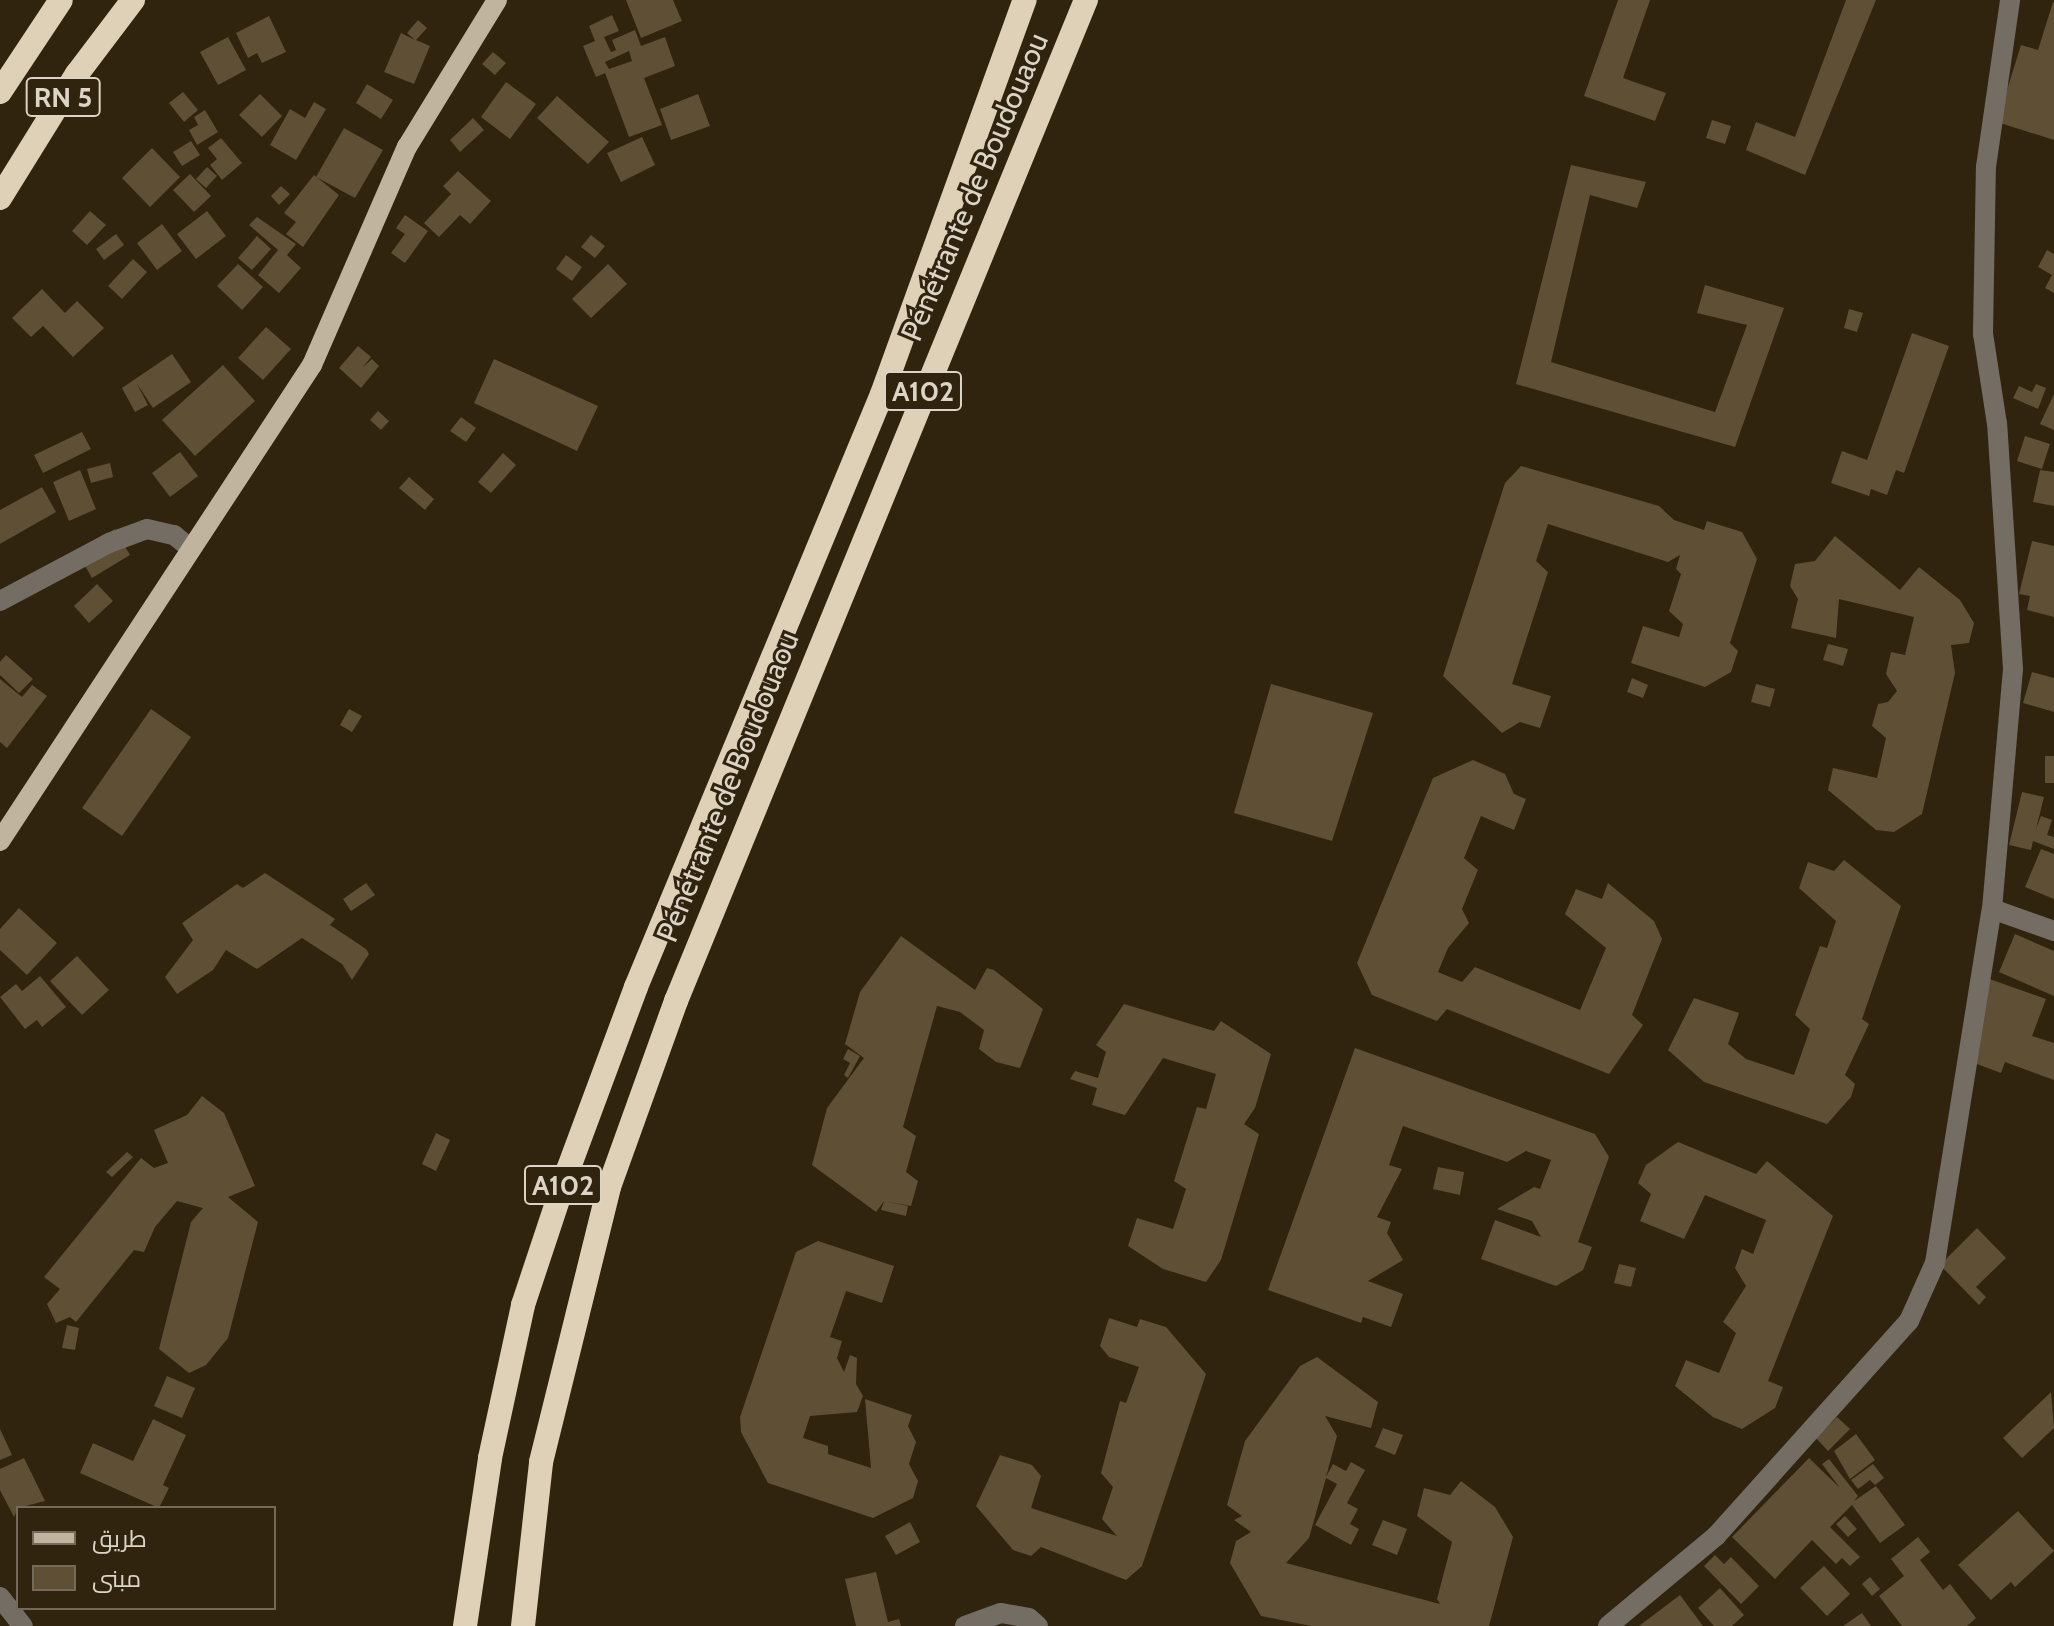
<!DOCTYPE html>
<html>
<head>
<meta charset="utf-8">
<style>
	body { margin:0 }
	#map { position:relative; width:2054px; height:1626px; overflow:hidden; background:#30240f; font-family:Cabin,Cairo,sans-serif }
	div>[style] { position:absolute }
	.building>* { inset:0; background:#5e4f35 }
	.minor>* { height:20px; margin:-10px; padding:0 10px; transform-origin:10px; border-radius:10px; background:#736d63 }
	.major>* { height:20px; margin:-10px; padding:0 10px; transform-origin:10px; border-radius:10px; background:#c0b49f }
	.highway>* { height:24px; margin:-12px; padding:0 12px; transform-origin:12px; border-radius:12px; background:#dfd1b7 }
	span { translate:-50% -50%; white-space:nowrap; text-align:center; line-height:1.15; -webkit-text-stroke:6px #30240f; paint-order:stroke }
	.shield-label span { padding:2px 6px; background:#30240f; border:2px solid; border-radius:6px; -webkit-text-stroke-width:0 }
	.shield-label { font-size:28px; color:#dbd4c7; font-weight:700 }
	.street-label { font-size:30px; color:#dbd4c7 }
	.legend { position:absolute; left:16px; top:1506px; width:260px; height:104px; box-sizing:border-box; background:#30240f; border:2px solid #746a59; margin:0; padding:10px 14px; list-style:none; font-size:24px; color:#dbd4c7 }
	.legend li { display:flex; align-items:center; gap:16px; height:40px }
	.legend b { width:40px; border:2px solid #746a59 }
</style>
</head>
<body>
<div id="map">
	<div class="building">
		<i style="clip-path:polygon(626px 0,673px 0,682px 21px,641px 38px)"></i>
		<i style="clip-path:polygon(1618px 0,1650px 0,1623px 78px,1666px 93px,1655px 121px,1584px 96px)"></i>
		<i style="clip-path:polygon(1846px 0,1876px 0,1805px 175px,1746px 150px,1756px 122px,1795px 137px)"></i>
		<i style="clip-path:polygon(2053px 2px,2054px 3px,2054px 140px,1997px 122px,2021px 45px,2038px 50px)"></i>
		<i style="clip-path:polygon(evenodd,612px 15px,619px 31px,604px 37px,611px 52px,616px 50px,612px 40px,635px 30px,641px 46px,665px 37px,675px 66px,644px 78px,662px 125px,629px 137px,605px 73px,596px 77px,583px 46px,595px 41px,589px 26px,612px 15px,629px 51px,632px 61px,609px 69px,605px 62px,629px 51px)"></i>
		<i style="clip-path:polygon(269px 16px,286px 52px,262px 63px,257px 53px,248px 58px,236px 33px)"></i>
		<i style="clip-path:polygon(418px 20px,427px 28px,416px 40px,430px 46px,414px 84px,384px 72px,401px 33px,415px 40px,407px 33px)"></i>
		<i style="clip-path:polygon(228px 37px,246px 70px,218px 85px,200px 52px)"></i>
		<i style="clip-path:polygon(493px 52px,506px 63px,495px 75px,482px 64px)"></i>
		<i style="clip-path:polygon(506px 82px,536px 104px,510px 139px,481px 117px)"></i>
		<i style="clip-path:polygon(367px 84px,393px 100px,381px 119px,356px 103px)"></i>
		<i style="clip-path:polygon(183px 92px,198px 110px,184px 122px,169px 103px)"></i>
		<i style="clip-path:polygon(260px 94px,282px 116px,262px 137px,239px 115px)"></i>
		<i style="clip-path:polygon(698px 94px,710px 126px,671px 140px,660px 109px)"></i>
		<i style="clip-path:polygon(557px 96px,609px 142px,588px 164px,537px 118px)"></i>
		<i style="clip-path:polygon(314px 102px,326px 109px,296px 160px,270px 145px,290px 109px,305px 118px)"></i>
		<i style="clip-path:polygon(205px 110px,218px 132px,197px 145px,189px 130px,198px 125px,194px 117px)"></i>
		<i style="clip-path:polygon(473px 118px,484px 130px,460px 152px,450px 140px)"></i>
		<i style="clip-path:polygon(1712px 120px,1731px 126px,1725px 144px,1706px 138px)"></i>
		<i style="clip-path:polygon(344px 128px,383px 150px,355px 198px,316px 177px)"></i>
		<i style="clip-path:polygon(642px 137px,655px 165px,621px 182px,607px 153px)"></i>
		<i style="clip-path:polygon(221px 138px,242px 163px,222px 180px,210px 165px,217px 159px,208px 148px)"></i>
		<i style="clip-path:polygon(191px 141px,200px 155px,182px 166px,173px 152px)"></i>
		<i style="clip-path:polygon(152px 148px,180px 177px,150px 207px,122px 178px)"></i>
		<i style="clip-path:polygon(1571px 165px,1646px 182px,1637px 208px,1590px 195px,1551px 362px,1715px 412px,1747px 325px,1697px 313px,1705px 285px,1784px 308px,1735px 447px,1516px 384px)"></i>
		<i style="clip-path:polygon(207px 167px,217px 176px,206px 188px,196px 179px)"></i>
		<i style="clip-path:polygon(458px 171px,491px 201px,470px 224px,460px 215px,439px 237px,424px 223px,451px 194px,443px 186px)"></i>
		<i style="clip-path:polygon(190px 174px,211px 196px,194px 212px,173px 190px)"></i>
		<i style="clip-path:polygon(314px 175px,339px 195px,303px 247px,286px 234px,296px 222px,284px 213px)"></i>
		<i style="clip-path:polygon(281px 186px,290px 194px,279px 205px,271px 196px)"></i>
		<i style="clip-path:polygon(90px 211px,106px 225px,87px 245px,72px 231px)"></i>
		<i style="clip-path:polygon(207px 211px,226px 236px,196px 259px,177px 234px)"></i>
		<i style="clip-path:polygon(405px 215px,428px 231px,405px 263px,391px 253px,405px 234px,396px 228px)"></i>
		<i style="clip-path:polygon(257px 217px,296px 244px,287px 255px,301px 268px,279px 293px,258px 275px,278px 250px,249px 225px)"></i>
		<i style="clip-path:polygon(162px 224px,182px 251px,157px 270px,137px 243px)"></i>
		<i style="clip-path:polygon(116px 234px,124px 245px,104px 260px,96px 249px)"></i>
		<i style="clip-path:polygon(591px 235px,605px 246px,595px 258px,581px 247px)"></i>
		<i style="clip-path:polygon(257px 236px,271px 249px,252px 270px,238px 258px)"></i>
		<i style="clip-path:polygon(2047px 250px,2054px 254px,2054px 293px,2045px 288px,2052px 275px,2038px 267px)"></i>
		<i style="clip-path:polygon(566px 255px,582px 267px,572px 281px,556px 269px)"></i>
		<i style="clip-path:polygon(133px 259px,147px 272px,122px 299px,108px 286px)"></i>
		<i style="clip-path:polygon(238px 264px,263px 287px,242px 310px,217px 286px)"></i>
		<i style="clip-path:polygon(608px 264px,627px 284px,591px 318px,572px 299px)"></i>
		<i style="clip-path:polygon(42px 289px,65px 313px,77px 301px,104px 328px,73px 357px,43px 326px,31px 337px,12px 318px)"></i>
		<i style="clip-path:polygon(1849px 309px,1863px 313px,1857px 332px,1844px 328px)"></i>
		<i style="clip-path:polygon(266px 327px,291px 349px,263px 380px,238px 358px)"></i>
		<i style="clip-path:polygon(1912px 333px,1949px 346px,1904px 473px,1896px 470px,1887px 495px,1871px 489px,1869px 496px,1831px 483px,1842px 451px,1867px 460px)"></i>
		<i style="clip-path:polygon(358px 346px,371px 357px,363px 367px,372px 359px,379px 366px,361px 388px,339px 368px)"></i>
		<i style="clip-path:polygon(172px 354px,191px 382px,153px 408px,137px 384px,148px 405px,135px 412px,122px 388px)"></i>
		<i style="clip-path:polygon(494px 359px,598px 406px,577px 451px,474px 403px)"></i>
		<i style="clip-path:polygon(223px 365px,255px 401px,195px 456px,162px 420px)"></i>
		<i style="clip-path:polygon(2036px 384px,2046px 388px,2038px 409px,2013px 398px,2019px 386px,2032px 392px)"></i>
		<i style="clip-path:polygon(2054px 394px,2054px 430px,2040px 424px)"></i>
		<i style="clip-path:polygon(378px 411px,389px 421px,381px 430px,370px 420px)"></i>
		<i style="clip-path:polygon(461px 417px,476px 428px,466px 442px,450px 431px)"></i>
		<i style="clip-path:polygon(82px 432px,91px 449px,43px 473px,34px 455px)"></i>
		<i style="clip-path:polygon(2025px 436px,2050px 444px,2042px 469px,2017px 461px)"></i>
		<i style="clip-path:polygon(180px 452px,198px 476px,170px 497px,152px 473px)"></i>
		<i style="clip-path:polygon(503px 453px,516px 465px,491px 493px,478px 482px)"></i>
		<i style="clip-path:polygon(110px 463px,113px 477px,91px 483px,87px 469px)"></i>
		<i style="clip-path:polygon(1521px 466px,1659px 506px,1674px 520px,1704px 530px,1707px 521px,1742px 532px,1757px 559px,1730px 643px,1738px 651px,1731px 672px,1705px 687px,1631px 663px,1643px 626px,1679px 637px,1683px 624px,1669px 611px,1681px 574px,1676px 569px,1680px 555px,1668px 562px,1548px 524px,1536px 561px,1548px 572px,1512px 684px,1551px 696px,1540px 728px,1520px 722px,1502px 733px,1443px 676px,1505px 483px)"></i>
		<i style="clip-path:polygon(80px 470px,96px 509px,69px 521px,53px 482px)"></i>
		<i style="clip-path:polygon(2040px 470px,2054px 472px,2054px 506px,2033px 502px)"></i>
		<i style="clip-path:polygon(409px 477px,434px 499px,425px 510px,399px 488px)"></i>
		<i style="clip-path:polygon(42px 487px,56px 512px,0 544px,0 510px)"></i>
		<i style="clip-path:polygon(115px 529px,130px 555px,92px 578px,77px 552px)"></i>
		<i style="clip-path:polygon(1835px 536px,1900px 590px,1919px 567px,1960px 600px,1974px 623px,1969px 643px,1951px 645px,1955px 673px,1922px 814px,1894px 832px,1876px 830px,1828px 790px,1833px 768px,1877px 778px,1886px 738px,1872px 726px,1878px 704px,1888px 702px,1897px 691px,1886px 674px,1891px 652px,1905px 655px,1914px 617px,1839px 599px,1836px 638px,1791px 628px,1798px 599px,1790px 586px,1795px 564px,1815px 561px)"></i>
		<i style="clip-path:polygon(2032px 541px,2054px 546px,2054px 617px,2027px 610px,2030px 596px,2019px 594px)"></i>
		<i style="clip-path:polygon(97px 584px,113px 601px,89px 623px,74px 606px)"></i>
		<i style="clip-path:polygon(1828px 644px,1848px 649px,1843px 666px,1823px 660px)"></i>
		<i style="clip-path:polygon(6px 655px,33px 679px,19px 693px,0 675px,0 662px)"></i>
		<i style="clip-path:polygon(2032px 672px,2054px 678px,2054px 712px,2023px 703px)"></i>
		<i style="clip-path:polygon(1632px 678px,1648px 685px,1643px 698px,1627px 692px)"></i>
		<i style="clip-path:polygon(0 679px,22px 697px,32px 685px,47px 696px,7px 748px,0 742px)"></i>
		<i style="clip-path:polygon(1271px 684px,1373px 713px,1332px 841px,1234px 813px)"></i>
		<i style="clip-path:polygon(1756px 684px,1775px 689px,1770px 707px,1751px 702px)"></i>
		<i style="clip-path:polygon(151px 709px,191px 737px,122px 836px,82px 808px)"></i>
		<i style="clip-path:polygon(349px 709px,362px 716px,352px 732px,340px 725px)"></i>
		<i style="clip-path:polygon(2045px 756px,2054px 756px,2054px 783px,2045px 783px)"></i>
		<i style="clip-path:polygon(1473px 760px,1505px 774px,1514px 794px,1526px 799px,1514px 830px,1481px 816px,1464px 858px,1478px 870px,1462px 909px,1469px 923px,1448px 948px,1438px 972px,1462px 982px,1475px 967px,1580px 1010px,1606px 948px,1565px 914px,1576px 889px,1602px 899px,1608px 883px,1654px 921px,1662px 939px,1632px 1015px,1643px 1025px,1609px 1074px,1447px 1009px,1437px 1021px,1372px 995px,1357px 963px,1433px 778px)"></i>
		<i style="clip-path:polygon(2022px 792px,2044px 797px,2036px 829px,2041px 816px,2052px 820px,2047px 835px,2054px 837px,2054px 849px,2033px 841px,2031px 850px,2009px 845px)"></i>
		<i style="clip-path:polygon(2041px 849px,2054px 854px,2054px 899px,2025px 887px)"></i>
		<i style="clip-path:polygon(1844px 860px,1901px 906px,1862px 1019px,1869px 1024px,1845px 1075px,1855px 1084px,1851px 1097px,1827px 1124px,1704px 1082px,1668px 1050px,1694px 998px,1739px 1013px,1728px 1044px,1746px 1059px,1794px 1075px,1810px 1029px,1795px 1015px,1820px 946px,1827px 948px,1836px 921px,1799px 888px,1808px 862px,1834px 871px)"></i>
		<i style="clip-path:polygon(265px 873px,335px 919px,330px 925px,366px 949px,369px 954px,352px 980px,342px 964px,302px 938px,257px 969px,226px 950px,213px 970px,177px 994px,165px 977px,193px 940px,182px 923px,237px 884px,243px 888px)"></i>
		<i style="clip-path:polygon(366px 883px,375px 895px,351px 911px,343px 899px)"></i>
		<i style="clip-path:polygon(19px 908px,57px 943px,27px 975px,0 950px,0 929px)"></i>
		<i style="clip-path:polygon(2015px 934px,2054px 951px,2054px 996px,1999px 972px)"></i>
		<i style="clip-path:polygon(901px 936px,975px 990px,987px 968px,994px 970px,1043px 1009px,1020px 1068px,996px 1062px,979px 1049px,984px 1030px,960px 1012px,937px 1006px,903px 1127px,916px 1136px,906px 1172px,918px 1181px,911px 1206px,884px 1201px,908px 1206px,906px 1216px,881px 1210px,884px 1201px,876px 1212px,812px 1165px,827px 1108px,864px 1058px,845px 1044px,860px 992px)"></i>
		<i style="clip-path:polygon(77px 956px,109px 990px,82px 1015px,50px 981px)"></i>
		<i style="clip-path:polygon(40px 976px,66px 1007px,42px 1027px,37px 1020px,25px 1029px,0 997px,16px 984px,22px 991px)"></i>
		<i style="clip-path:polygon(1981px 976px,2046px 999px,2032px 1036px,2054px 1043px,2054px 1080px,2005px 1062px,2001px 1073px,1969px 1061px)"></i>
		<i style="clip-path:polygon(1124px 1004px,1214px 1031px,1221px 1021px,1271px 1054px,1255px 1108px,1244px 1124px,1259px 1134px,1221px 1260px,1206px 1282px,1163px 1269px,1128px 1246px,1137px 1218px,1173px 1229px,1186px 1189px,1174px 1181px,1197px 1107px,1206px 1109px,1216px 1074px,1163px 1058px,1125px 1115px,1092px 1105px,1097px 1088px,1070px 1079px,1075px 1071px,1098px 1078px,1106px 1052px,1096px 1045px)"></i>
		<i style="clip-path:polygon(1355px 1048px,1595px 1134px,1609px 1157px,1578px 1242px,1592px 1247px,1583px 1270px,1556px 1286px,1481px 1259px,1495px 1220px,1541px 1237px,1532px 1221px,1497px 1209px,1534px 1187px,1540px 1189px,1551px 1160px,1526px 1151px,1507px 1162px,1403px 1126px,1389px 1165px,1402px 1169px,1377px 1217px,1391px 1222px,1387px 1233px,1403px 1260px,1368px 1281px,1403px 1294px,1391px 1327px,1363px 1317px,1361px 1323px,1268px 1290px)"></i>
		<i style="clip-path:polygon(848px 1049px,860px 1056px,848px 1078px,844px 1075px,850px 1063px,843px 1059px)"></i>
		<i style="clip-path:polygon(202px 1096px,224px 1113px,255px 1186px,228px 1197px,258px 1222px,228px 1338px,206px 1365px,189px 1373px,159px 1349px,191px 1222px,203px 1208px,177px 1201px,155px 1227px,144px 1252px,134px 1250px,76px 1322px,70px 1317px,56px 1323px,47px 1304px,60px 1289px,44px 1277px,141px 1158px,154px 1168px,168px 1163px,154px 1130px,187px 1115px)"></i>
		<i style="clip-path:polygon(436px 1133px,450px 1140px,436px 1171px,422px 1164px)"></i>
		<i style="clip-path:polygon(1678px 1142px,1756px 1174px,1767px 1161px,1833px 1216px,1768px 1381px,1783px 1387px,1775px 1408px,1742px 1429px,1713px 1417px,1675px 1386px,1686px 1360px,1719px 1373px,1736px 1333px,1723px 1322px,1746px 1286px,1735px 1268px,1742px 1249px,1753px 1254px,1766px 1220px,1705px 1195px,1684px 1239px,1640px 1221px,1651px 1194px,1638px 1183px,1646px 1165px)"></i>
		<i style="clip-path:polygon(127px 1152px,133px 1157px,112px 1177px,106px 1172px)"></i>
		<i style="clip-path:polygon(1438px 1167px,1464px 1172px,1460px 1195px,1433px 1189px)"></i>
		<i style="clip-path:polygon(1977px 1228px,2006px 1258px,1976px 1287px,1986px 1297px,1979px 1305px,1940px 1265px)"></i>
		<i style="clip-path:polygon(818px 1241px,894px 1266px,882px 1303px,846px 1291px,830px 1337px,842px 1341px,837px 1358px,844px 1372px,850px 1355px,857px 1358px,856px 1384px,863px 1396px,857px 1412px,810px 1416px,803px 1438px,828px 1446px,828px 1454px,871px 1468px,865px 1399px,912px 1415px,908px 1426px,916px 1442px,909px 1464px,918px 1481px,913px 1498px,873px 1518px,768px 1483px,741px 1432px,740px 1417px,796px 1252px)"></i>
		<i style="clip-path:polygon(1619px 1264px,1636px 1268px,1631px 1287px,1614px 1283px)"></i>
		<i style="clip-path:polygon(1109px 1318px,1137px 1327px,1140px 1319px,1166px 1327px,1206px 1374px,1142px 1566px,1126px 1580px,1041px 1547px,1031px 1556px,1013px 1550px,976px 1506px,1000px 1455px,1032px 1465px,1041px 1476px,1031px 1508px,1117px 1536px,1102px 1519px,1113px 1487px,1101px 1473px,1120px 1401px,1126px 1403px,1139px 1367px,1109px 1357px,1100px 1346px)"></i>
		<i style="clip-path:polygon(67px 1325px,79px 1328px,75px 1350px,62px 1348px)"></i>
		<i style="clip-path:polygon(1317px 1357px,1378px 1402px,1371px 1428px,1325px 1416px,1337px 1436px,1326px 1477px,1333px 1464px,1346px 1471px,1351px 1462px,1365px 1470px,1347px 1503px,1358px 1509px,1350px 1524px,1359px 1529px,1351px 1545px,1315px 1525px,1337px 1484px,1326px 1478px,1309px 1538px,1286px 1563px,1440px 1604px,1437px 1599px,1452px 1542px,1417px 1516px,1424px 1488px,1450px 1495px,1461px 1481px,1495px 1507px,1513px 1537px,1489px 1626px,1311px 1626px,1261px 1616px,1230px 1563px,1236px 1541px,1251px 1532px,1234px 1520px,1242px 1516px,1227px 1505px,1245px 1441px,1300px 1366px)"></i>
		<i style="clip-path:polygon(167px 1376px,195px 1388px,182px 1418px,154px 1406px)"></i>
		<i style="clip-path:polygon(2051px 1392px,2054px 1428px,2022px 1458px,2003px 1438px)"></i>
		<i style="clip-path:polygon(1837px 1417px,1850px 1429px,1828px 1451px,1816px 1438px)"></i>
		<i style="clip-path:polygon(153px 1419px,186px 1435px,163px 1485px,169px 1488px,159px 1508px,80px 1473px,93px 1443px,133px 1461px)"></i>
		<i style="clip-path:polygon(1383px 1428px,1403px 1435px,1395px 1455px,1375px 1447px)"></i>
		<i style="clip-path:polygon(0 1429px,12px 1455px,0 1460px)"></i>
		<i style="clip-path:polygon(1856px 1434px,1875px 1460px,1850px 1479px,1834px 1451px)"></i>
		<i style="clip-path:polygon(24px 1458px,45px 1501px,18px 1508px,14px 1517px,0 1490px,0 1469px)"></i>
		<i style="clip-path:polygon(1809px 1458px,1840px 1488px,1822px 1464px,1829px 1459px,1858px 1496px,1854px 1501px,1876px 1486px,1905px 1525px,1880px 1543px,1852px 1505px,1830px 1527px,1860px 1557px,1850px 1566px,1842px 1558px,1836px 1564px,1812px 1540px,1775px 1579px,1732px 1537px)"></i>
		<i style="clip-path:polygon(1873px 1464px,1884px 1478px,1875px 1485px,1870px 1480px,1858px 1489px,1851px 1480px)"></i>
		<i style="clip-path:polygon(2018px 1511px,2054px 1551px,2015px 1587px,2011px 1582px,1991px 1600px,1958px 1565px)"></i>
		<i style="clip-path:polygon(1845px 1516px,1857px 1529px,1848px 1537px,1836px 1524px)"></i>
		<i style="clip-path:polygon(1383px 1520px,1407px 1529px,1397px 1555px,1372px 1545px)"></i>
		<i style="clip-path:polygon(910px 1522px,920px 1542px,896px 1555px,885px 1536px)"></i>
		<i style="clip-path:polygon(1918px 1537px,1930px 1552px,1920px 1560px,1943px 1590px,1950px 1584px,1976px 1618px,1967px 1626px,1902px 1626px,1879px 1596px,1904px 1576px,1891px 1559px)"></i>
		<i style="clip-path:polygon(1715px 1555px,1724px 1564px,1731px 1557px,1759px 1586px,1741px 1604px,1704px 1566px)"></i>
		<i style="clip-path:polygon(1824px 1566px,1850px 1594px,1827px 1616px,1800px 1588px)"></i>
		<i style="clip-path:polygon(876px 1572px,888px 1622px,899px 1619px,901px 1626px,856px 1626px,845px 1579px)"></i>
		<i style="clip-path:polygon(1870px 1577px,1880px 1589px,1872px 1596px,1862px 1584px)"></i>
		<i style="clip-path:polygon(1720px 1588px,1744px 1615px,1732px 1626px,1714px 1626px,1698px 1608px)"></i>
		<i style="clip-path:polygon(1680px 1595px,1703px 1626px,1639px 1626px)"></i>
		<i style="clip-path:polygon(1862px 1613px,1871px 1626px,1843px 1626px)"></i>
	</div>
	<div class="minor">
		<i style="left:0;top:601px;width:123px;rotate:-28deg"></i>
		<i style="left:109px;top:543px;width:40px;rotate:-20.2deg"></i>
		<i style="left:147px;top:529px;width:28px;rotate:13deg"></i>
		<i style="left:174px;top:535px;width:21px;rotate:39deg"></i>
		<i style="left:1992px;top:909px;width:66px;rotate:19.5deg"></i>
		<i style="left:0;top:1597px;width:37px;rotate:52deg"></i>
		<i style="left:965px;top:1626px;width:38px;rotate:-20deg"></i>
		<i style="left:1001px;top:1613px;width:28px;rotate:10deg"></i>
		<i style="left:1029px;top:1618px;width:12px;rotate:42deg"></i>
		<i style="left:1608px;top:1626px;width:141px;rotate:-39.8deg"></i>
		<i style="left:1716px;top:1536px;width:289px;rotate:-48.1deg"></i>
		<i style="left:1909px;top:1321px;width:64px;rotate:-65.9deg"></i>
		<i style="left:1935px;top:1263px;width:359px;rotate:-80.9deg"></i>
		<i style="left:1992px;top:909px;width:241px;rotate:-85deg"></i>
		<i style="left:2013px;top:669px;width:246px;rotate:-93.7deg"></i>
		<i style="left:1997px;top:424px;width:91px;rotate:-98.8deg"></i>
		<i style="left:1983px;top:334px;width:167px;rotate:-89deg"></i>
		<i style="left:1986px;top:167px;width:169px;rotate:-81.8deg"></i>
	</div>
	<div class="major">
		<i style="left:0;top:841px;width:569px;rotate:-56.76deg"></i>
		<i style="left:312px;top:365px;width:238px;rotate:-66.5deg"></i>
		<i style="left:407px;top:147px;width:172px;rotate:-58.5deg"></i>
	</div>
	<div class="highway">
		<i style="left:0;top:92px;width:110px;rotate:-56.5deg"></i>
		<i style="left:0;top:198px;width:146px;rotate:-58.2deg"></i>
		<i style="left:77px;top:74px;width:93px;rotate:-52.9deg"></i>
		<i style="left:465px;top:1626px;width:170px;rotate:-81.5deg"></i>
		<i style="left:490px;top:1458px;width:157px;rotate:-77.8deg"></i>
		<i style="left:523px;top:1305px;width:142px;rotate:-71.6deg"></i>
		<i style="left:568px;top:1170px;width:195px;rotate:-69.6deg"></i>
		<i style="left:636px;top:987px;width:642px;rotate:-67.47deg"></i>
		<i style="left:882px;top:394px;width:419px;rotate:-70.1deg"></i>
		<i style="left:523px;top:1626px;width:165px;rotate:-83.7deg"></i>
		<i style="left:541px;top:1462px;width:283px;rotate:-76.1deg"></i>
		<i style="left:609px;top:1187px;width:198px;rotate:-70.2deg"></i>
		<i style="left:676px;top:1001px;width:1082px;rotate:-67.73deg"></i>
	</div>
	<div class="shield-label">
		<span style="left:63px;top:97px">RN 5</span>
		<span style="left:923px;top:391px">A102</span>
		<span style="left:563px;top:1185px">A102</span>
	</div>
	<div class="street-label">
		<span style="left:975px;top:187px;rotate:-67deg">Pénétrante de Boudouaou</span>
		<span style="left:728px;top:787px;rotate:-68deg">Pénétrante de Boudouaou</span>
	</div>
	<ul class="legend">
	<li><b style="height:10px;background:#c0b49f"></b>طريق</li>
	<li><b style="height:22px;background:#5e4f35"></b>مبنى</li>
	</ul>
</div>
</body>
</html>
